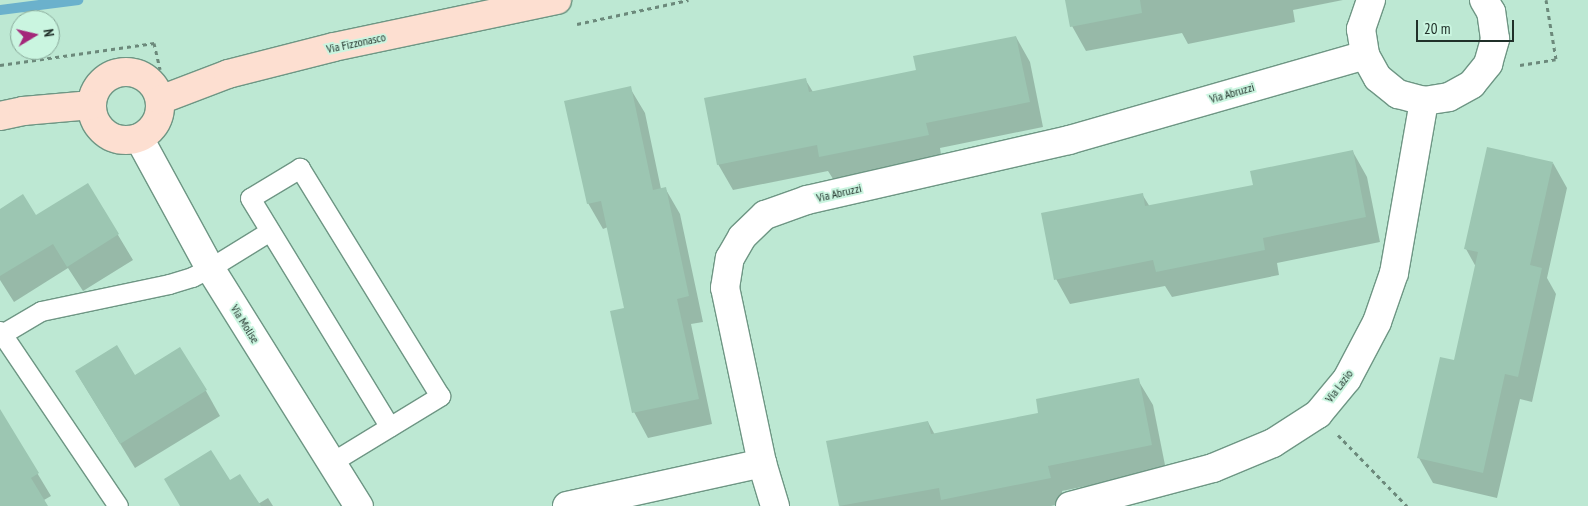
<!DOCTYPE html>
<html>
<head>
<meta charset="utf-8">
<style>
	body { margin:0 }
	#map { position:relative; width:1588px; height:506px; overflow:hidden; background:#bde8d3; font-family:"PT Sans Narrow",sans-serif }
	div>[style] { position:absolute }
	.shadow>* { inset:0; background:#0003 }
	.stream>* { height:10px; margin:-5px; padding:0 5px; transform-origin:5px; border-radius:5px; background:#6bb1cc }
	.building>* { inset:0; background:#9cc6b2 }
	.path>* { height:3px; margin-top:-1.5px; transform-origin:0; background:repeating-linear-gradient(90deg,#6c897b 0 4px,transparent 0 8px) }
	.roads { filter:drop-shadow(1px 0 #6e9684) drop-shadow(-1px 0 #6e9684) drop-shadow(0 1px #6e9684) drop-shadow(0 -1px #6e9684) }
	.service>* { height:19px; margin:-9.5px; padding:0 9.5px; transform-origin:9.5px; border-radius:9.5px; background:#fff }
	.minor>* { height:28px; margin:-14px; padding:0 14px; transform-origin:14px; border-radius:14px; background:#fff }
	.secondary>* { height:28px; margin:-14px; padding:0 14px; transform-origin:14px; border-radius:14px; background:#fddfd1 }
	.secondary>.ring { margin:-14px; padding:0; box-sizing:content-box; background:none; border:28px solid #fddfd1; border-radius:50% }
	span { translate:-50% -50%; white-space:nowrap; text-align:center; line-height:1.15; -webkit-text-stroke:4px #caf5e0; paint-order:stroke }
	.street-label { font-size:12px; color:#203029 }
	.north { position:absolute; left:10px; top:10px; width:50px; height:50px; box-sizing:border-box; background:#caf5e0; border:1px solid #86a697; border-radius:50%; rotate:81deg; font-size:14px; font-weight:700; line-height:20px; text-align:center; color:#203029 }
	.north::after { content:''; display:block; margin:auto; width:18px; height:22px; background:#a4277a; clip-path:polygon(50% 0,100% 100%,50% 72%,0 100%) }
	.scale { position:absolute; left:1416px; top:20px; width:98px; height:22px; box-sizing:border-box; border:2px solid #203029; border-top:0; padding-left:6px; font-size:15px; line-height:18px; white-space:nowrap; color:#203029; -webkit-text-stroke:4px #caf5e0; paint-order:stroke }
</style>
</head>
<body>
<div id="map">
	<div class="shadow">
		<i style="clip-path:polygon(1066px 0,1343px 0,1293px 10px,1295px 22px,1188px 44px,1182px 33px,1086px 51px,1072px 26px)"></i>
		<i style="clip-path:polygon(1016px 37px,1030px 62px,1043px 127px,940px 148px,942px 161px,835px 182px,828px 171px,733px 190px,718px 164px,805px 79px,813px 92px,918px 71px)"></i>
		<i style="clip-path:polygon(630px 88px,645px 113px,661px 189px,665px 188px,680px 214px,703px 322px,691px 324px,712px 424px,648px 438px,634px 412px,626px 309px,608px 227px,603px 229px,588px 203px)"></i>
		<i style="clip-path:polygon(1353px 152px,1367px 177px,1380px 242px,1277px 263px,1279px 275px,1172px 297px,1165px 286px,1070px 304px,1056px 279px,1142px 194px,1150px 207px,1254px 186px)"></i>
		<i style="clip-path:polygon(1553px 163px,1567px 188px,1547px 278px,1556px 294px,1532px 402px,1520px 399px,1497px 498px,1433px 483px,1419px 458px,1455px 361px,1476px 267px,1466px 249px)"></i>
		<i style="clip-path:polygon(88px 185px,133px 260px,83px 291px,68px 268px,14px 302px,0 280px,0 210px,36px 217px)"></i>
		<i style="clip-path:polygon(76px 372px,206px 391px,220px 416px,135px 468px)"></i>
		<i style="clip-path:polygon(1138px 380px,1153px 405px,1166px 470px,1062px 491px,1064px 503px,1051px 506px,840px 506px,828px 442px,928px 422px,935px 435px,1040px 414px)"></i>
		<i style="clip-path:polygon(4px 418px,51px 496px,44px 500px,47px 506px,0 506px,0 421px)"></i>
		<i style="clip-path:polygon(229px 482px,258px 504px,268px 498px,273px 506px,181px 506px)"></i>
	</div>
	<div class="stream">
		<i style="left:0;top:10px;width:79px;rotate:-7.3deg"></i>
	</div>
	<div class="building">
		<i style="clip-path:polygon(1065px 0,1140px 0,1142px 13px,1070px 27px)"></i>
		<i style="clip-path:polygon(1016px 36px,1030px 102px,926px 123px,929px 135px,819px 157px,817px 145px,717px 165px,704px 98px,806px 78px,809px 92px,916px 70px,913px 56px)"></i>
		<i style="clip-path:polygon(631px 86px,653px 190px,666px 187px,689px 296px,677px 299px,699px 399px,632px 413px,610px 311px,624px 308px,601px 201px,587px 204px,564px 101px)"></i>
		<i style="clip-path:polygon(1487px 147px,1553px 162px,1530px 265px,1542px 268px,1518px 377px,1505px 374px,1483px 473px,1417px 458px,1440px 357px,1454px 360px,1478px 252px,1464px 249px)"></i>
		<i style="clip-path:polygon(1353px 150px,1366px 217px,1263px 238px,1265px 250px,1156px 272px,1153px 260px,1054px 280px,1041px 213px,1143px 193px,1145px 206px,1253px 185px,1250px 171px)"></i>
		<i style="clip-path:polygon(88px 183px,119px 234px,67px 267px,53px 244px,0 276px,0 209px,23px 194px,36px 215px)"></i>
		<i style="clip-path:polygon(117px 345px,135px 375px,180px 347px,207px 390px,120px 444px,75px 371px)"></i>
		<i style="clip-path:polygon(1139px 378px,1152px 445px,1048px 466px,1051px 478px,941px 500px,939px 488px,839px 506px,826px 441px,928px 421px,931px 434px,1038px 413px,1036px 399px)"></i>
		<i style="clip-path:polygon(0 409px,39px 473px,31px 478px,48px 506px,0 506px)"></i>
		<i style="clip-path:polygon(211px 450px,230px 480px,240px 474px,261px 506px,180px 506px,164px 479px)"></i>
	</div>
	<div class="path">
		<i style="left:577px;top:24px;width:114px;rotate:-12.2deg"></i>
		<i style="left:0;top:65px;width:156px;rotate:-8.1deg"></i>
		<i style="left:154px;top:43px;width:27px;rotate:77deg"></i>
		<i style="left:1520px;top:65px;width:36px;rotate:-9deg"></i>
		<i style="left:1556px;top:59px;width:60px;rotate:-99.6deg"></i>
		<i style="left:1338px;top:435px;width:99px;rotate:45.8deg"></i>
	</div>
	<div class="roads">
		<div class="service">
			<i style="left:0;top:331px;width:211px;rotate:56deg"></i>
			<i style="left:2px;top:334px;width:45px;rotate:-30.5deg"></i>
			<i style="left:41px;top:311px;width:131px;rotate:-11.9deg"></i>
			<i style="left:169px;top:284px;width:24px;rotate:-17deg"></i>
			<i style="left:192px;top:277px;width:20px;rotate:-27deg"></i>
			<i style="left:210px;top:268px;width:70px;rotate:-31.7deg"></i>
			<i style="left:332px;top:462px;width:127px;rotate:-31.4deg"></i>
			<i style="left:440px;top:396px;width:268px;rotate:-121.6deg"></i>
			<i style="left:300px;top:168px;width:58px;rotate:149deg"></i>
			<i style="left:250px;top:198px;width:268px;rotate:58.6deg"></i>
		</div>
		<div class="minor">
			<i style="left:1371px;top:0;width:31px;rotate:109deg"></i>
			<i style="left:1361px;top:29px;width:26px;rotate:81deg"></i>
			<i style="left:1365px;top:55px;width:26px;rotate:61deg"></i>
			<i style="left:1378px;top:78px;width:26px;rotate:39deg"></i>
			<i style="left:1398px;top:94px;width:27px;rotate:15deg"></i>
			<i style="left:1424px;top:101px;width:25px;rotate:-9deg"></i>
			<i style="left:1449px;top:97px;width:26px;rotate:-29deg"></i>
			<i style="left:1472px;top:84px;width:26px;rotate:-51deg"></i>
			<i style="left:1488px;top:64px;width:26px;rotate:-74deg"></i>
			<i style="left:1495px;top:39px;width:27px;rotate:-98deg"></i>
			<i style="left:1491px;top:12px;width:14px;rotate:-120deg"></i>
			<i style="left:139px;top:138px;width:148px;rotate:61.4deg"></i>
			<i style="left:210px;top:268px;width:281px;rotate:58deg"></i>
			<i style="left:567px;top:506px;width:200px;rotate:-12.4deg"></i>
			<i style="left:775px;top:506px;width:45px;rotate:-106.8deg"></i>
			<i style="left:762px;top:463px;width:179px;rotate:-101.9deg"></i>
			<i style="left:725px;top:288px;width:30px;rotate:-81deg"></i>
			<i style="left:730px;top:258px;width:24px;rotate:-60deg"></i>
			<i style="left:742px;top:237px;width:32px;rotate:-44deg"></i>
			<i style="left:765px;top:215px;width:45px;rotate:-19.7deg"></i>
			<i style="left:807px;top:200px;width:269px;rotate:-12.9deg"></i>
			<i style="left:1069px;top:140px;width:308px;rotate:-16deg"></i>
			<i style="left:1070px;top:506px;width:148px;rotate:-14.9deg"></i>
			<i style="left:1213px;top:468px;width:65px;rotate:-22.6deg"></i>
			<i style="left:1273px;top:443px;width:54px;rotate:-32.8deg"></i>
			<i style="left:1318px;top:414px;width:45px;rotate:-50.4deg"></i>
			<i style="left:1347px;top:379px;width:64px;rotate:-62.2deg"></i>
			<i style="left:1377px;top:322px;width:52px;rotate:-70.9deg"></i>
			<i style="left:1394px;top:273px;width:175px;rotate:-80.1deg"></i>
		</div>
		<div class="secondary">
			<i class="ring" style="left:92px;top:72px;width:40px;height:40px"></i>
			<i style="left:160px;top:100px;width:73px;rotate:-20.9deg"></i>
			<i style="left:228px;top:74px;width:109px;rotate:-14.3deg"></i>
			<i style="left:334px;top:47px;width:228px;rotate:-11.9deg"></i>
			<i style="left:0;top:116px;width:24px;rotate:-12deg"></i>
			<i style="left:23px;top:111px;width:69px;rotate:-5deg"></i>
		</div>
	</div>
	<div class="street-label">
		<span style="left:356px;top:43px;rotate:-12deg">Via Fizzonasco</span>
		<span style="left:1232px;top:93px;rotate:-16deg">Via Abruzzi</span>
		<span style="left:839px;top:193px;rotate:-13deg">Via Abruzzi</span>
		<span style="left:245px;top:324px;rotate:58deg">Via Molise</span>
		<span style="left:1339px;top:386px;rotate:-53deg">Via Lazio</span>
	</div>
	<div class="north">N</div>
	<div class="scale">20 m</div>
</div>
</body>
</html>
